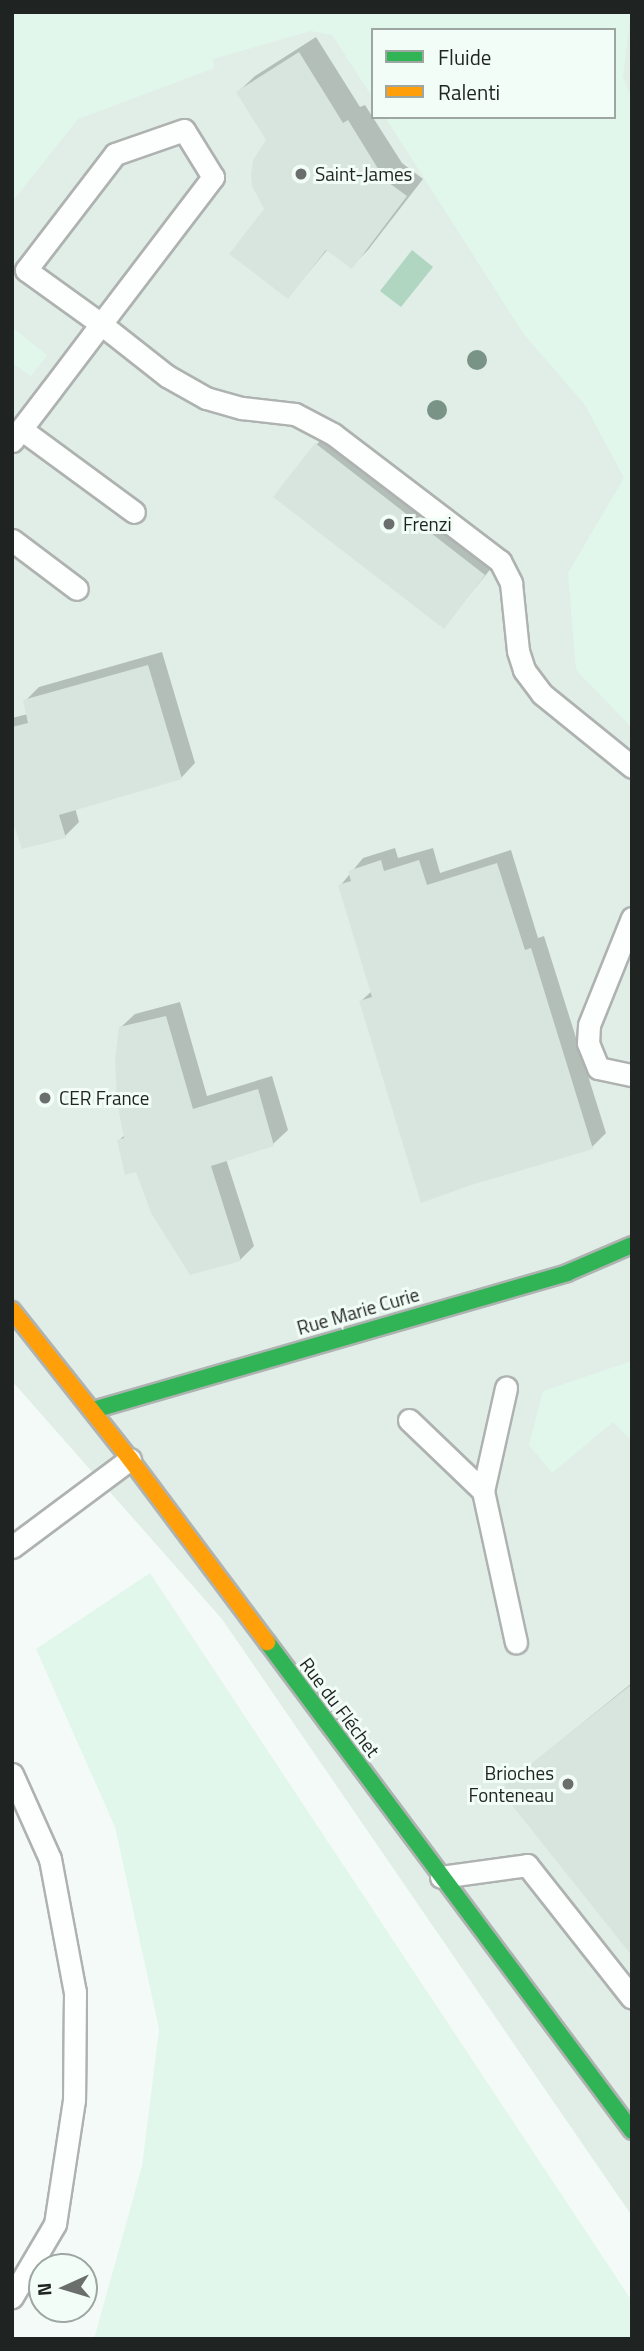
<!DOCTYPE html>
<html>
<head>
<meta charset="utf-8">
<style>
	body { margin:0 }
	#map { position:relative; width:644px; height:2351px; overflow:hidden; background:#f4faf7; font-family:"Titillium Web",sans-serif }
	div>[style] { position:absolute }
	.built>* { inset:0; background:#e0eee7 }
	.green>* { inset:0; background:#e2f7eb }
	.water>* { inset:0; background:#b0d6c2 }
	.shadow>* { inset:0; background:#0003 }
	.building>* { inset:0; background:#d8e5df }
	.roads { filter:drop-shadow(2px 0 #aeb2b0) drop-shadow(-2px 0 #aeb2b0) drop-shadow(0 2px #aeb2b0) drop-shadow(0 -2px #aeb2b0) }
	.lane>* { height:21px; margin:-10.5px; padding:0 10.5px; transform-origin:10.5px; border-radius:10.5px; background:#fdfefe }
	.fast>* { height:16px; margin:-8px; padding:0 8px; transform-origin:8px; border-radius:8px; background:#30b455 }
	.slow>* { height:16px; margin:-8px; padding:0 8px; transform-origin:8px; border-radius:8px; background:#ff9f0a }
	.trees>* { width:20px; height:20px; margin:-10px; border-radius:50%; background:#799387 }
	.dots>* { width:19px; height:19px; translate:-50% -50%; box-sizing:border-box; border:4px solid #f1fdf6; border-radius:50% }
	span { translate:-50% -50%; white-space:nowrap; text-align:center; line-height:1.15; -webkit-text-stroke:6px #f1fdf6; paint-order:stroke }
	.poi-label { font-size:19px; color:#1f2321 }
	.left { translate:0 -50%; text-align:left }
	.right { translate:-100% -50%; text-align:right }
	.street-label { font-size:19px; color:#1f2321 }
	.frame { position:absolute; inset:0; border:14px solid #1f2321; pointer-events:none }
	.legend { position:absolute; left:371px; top:28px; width:245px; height:91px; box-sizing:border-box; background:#f1fdf6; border:2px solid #9da6a1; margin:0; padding:9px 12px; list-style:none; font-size:21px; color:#1f2321 }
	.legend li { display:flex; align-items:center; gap:14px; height:35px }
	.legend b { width:35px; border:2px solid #9da6a1 }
	.north { position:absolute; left:28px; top:2253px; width:70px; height:70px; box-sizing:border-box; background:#f1fdf6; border:2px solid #9da6a1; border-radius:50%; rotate:266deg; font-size:19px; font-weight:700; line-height:28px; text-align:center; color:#1f2321 }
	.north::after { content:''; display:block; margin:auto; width:24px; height:32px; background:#6a6e6c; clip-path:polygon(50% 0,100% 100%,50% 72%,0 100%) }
</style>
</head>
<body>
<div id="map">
	<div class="built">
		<i style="clip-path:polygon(evenodd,12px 12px,632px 12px,632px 2216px,222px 1619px,12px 1381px,12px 12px,373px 30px,614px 30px,614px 117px,373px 117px,373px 30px)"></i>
	</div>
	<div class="green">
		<i style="clip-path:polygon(12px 12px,631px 12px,623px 77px,632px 100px,632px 728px,576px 670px,568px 573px,624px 478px,585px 405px,523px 333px,385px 117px,614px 117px,614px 30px,373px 30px,373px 98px,332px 35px,311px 31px,213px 59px,214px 68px,78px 119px,15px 198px,12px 196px)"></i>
		<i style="clip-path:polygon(12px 327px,47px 355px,31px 376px,12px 363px)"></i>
		<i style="clip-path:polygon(632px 1361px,632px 1441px,613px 1422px,552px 1473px,529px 1445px,543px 1391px)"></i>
		<i style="clip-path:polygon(150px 1573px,632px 2301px,632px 2339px,94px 2339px,142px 2166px,159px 2029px,115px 1827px,36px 1649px)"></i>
	</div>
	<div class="water">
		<i style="clip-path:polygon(412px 250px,433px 267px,401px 307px,380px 291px)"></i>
	</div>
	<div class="shadow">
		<i style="clip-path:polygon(316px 37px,360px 107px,365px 105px,402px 163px,423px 179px,368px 250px,351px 267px,328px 249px,288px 297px,266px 209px,268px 140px,238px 92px,255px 76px)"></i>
		<i style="clip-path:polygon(330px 431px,498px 560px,443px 627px,316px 445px)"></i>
		<i style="clip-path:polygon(162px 652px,195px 763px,181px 778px,75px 808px,79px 822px,65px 836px,12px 813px,12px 718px,28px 714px,25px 701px,39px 687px)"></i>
		<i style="clip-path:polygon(395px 848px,398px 858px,433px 848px,440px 873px,511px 850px,538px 938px,544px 936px,606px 1133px,592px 1147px,467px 1184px,361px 1001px,372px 991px,340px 886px,363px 858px)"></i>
		<i style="clip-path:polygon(180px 1002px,207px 1096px,272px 1076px,288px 1130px,273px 1144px,226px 1159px,254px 1246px,240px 1260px,137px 1170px,119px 1140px,125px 1135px,120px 1028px,135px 1014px)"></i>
		<i style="clip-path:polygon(632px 1683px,632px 1953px,501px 1789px)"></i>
	</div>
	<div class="building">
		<i style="clip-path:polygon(299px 52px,343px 123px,348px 120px,385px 180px,407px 196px,352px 269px,326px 250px,288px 299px,229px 254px,264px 209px,252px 186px,251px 175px,253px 160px,266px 140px,236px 92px)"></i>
		<i style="clip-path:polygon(315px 443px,485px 575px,444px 629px,273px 497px)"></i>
		<i style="clip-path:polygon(148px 665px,182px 779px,59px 815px,66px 838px,22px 849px,12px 819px,12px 727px,28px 723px,23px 700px)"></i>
		<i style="clip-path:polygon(381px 860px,384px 871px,419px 860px,427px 885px,497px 863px,525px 950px,531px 948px,593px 1149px,468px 1186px,421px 1203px,359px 1001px,372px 997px,338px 885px,351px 881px,348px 871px)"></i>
		<i style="clip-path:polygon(166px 1016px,193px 1109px,258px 1089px,274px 1146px,211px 1166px,241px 1261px,190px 1275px,151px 1213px,136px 1172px,125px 1175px,117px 1140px,124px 1138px,117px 1102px,115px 1060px,119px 1027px)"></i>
		<i style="clip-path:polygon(632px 1684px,632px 1956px,499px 1789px)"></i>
	</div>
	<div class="roads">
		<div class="lane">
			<i style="left:21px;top:429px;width:140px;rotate:36.3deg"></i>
			<i style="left:12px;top:441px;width:64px;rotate:-52.6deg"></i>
			<i style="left:51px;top:390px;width:83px;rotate:-52.9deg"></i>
			<i style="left:101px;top:324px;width:185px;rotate:-52.7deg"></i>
			<i style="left:213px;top:177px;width:55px;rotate:-121.7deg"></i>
			<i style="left:184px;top:130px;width:73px;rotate:160.8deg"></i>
			<i style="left:115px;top:154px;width:146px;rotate:127.5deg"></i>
			<i style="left:26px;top:270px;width:92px;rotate:35.8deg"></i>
			<i style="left:101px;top:324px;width:84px;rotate:38.2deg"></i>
			<i style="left:167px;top:376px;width:45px;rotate:29.4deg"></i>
			<i style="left:206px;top:398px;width:37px;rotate:16deg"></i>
			<i style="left:242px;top:408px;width:53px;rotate:6.5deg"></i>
			<i style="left:295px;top:414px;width:43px;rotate:27.8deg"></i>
			<i style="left:333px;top:434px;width:210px;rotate:37.3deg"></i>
			<i style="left:500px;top:561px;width:25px;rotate:63deg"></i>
			<i style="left:511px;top:583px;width:68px;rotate:84.1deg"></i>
			<i style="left:518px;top:651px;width:20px;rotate:72deg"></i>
			<i style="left:524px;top:670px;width:30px;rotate:53deg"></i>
			<i style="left:542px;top:694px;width:116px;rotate:39deg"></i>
			<i style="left:12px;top:540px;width:81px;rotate:37deg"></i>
			<i style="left:632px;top:918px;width:115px;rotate:111.9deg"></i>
			<i style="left:589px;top:1025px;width:18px;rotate:93deg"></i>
			<i style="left:588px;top:1043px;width:27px;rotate:68deg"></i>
			<i style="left:598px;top:1068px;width:35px;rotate:12deg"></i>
			<i style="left:409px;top:1420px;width:103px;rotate:43.8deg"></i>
			<i style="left:483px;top:1491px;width:106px;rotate:-77.4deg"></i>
			<i style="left:483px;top:1491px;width:155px;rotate:77.7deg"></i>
			<i style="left:12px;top:1547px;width:147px;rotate:-36.7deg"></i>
			<i style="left:12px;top:1774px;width:93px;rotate:65.9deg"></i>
			<i style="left:50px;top:1859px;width:135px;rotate:79.4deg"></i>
			<i style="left:75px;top:1992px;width:108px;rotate:90.5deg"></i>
			<i style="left:74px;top:2100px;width:125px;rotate:98.7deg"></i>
			<i style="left:55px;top:2224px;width:85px;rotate:120.5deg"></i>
			<i style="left:441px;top:1877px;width:87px;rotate:-7.9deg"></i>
			<i style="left:527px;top:1865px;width:169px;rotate:51.7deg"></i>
		</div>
		<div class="fast">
			<i style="left:93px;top:1410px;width:493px;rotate:-16.1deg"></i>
			<i style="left:567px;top:1273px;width:71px;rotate:-23.3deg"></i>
			<i style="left:267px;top:1642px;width:610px;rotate:53.26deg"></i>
		</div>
		<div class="slow">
			<i style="left:12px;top:1310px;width:190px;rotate:51.6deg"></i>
			<i style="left:130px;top:1459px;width:229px;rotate:53.2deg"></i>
		</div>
	</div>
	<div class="trees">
		<i style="left:477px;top:360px"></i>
		<i style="left:437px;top:410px"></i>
	</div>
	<div class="dots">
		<i style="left:301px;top:174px;background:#6a6e6c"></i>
		<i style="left:389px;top:524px;background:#6a6e6c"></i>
		<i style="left:45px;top:1098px;background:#6a6e6c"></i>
		<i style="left:568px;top:1784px;background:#6a6e6c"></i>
	</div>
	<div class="poi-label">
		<span class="left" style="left:315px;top:174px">Saint-James</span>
		<span class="left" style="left:403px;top:524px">Frenzi</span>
		<span class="left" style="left:59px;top:1098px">CER France</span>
		<span class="right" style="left:554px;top:1784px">Brioches<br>Fonteneau</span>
	</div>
	<div class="street-label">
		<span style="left:358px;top:1311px;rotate:-16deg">Rue Marie Curie</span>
		<span style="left:340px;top:1707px;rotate:53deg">Rue du Fléchet</span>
	</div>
	<div class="frame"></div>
	<ul class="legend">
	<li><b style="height:9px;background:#30b455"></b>Fluide</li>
	<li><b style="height:9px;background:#ff9f0a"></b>Ralenti</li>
	</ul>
	<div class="north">N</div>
</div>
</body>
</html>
